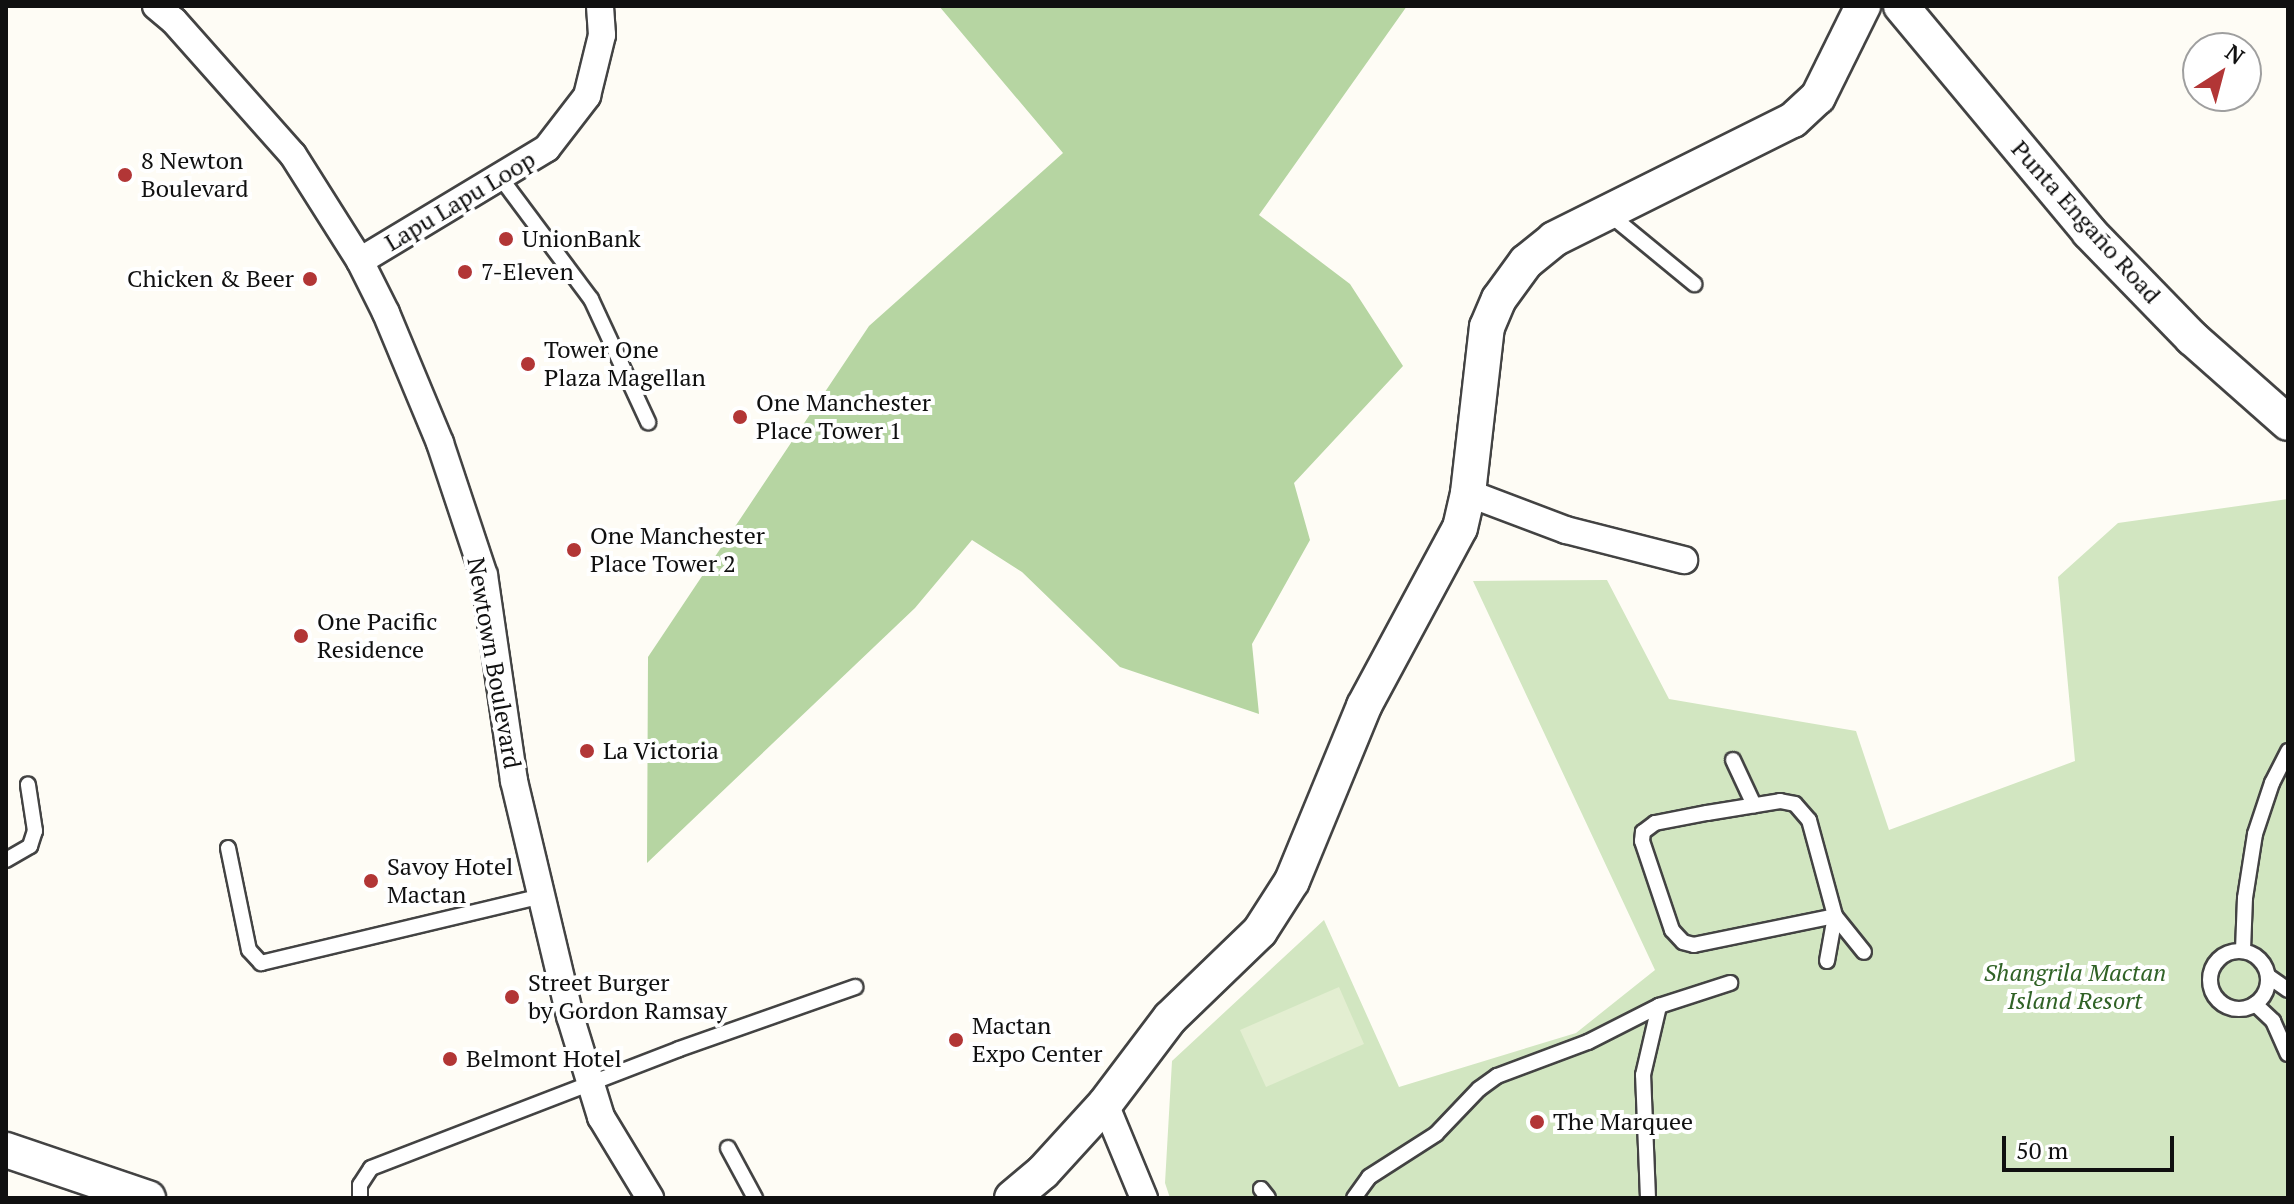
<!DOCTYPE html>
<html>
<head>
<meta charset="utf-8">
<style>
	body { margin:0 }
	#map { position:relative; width:2294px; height:1204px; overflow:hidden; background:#fefcf5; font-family:"PT Serif",serif }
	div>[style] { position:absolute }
	.green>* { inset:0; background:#d2e6c1 }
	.forest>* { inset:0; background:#b6d5a2 }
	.pitch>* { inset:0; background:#e3eed1 }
	.roads { filter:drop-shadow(2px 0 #434343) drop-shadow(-2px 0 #434343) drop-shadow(0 2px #434343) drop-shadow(0 -2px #434343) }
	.service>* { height:14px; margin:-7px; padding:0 7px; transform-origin:7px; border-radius:7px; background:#fff }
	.service>.ring { margin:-7px; padding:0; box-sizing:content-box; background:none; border:14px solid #fff; border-radius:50% }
	.minor>* { height:26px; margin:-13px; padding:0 13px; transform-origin:13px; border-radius:13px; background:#fff }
	.tertiary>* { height:34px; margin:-17px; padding:0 17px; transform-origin:17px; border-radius:17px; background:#fff }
	.dots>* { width:22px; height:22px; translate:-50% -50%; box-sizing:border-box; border:4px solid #fff; border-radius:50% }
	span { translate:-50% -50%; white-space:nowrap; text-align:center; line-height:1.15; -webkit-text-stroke:8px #fff; paint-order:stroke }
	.poi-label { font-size:24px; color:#101010 }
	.left { translate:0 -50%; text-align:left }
	.right { translate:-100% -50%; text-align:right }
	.street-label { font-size:24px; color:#101010 }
	.park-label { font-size:24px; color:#306226; font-style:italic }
	.frame { position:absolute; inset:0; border:8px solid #101010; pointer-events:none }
	.north { position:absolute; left:2182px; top:32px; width:80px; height:80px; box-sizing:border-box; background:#fff; border:2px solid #9f9f9f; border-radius:50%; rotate:36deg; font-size:22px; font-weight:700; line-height:32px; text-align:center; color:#101010 }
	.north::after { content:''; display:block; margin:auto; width:28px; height:36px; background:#b23636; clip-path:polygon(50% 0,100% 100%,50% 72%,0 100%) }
	.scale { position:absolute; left:2002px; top:1136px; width:172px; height:36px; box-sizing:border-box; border:4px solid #101010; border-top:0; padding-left:10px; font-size:24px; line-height:28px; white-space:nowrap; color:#101010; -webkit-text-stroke:6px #fff; paint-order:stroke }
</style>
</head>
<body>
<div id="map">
	<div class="green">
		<i style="clip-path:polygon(2288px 499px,2288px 1198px,1170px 1198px,1165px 1183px,1172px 1061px,1324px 920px,1399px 1087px,1576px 1033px,1655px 970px,1473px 581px,1607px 580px,1669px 699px,1856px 731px,1889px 830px,2075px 761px,2058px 577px,2118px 523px)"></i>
	</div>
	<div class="forest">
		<i style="clip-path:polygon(939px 6px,1407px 6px,1259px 215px,1350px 284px,1403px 366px,1294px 483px,1310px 540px,1252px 644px,1259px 714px,1120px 667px,1022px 572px,972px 540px,915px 608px,647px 863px,648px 657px,869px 326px,1063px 153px)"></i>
	</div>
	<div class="pitch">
		<i style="clip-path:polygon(1339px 987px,1364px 1044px,1266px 1087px,1240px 1030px)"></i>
	</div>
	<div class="roads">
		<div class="service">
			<i style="left:500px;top:177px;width:152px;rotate:53.3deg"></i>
			<i style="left:591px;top:299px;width:136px;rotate:65.1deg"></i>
			<i style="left:1608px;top:213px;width:112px;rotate:39.5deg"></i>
			<i style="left:1733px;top:760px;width:50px;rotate:65deg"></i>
			<i style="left:228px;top:848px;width:104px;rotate:78.4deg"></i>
			<i style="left:249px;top:950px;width:18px;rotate:47deg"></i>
			<i style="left:261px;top:963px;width:289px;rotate:-13.4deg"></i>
			<i style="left:6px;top:860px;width:28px;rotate:-30deg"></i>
			<i style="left:30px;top:846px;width:16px;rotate:-72deg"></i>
			<i style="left:35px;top:831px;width:47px;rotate:-98.7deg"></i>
			<i style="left:1835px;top:916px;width:144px;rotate:168.4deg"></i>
			<i style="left:1694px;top:945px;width:11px;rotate:-165deg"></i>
			<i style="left:1683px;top:942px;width:16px;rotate:-133deg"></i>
			<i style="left:1672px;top:930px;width:94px;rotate:-108.6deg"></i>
			<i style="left:1642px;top:841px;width:9px;rotate:-84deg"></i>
			<i style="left:1643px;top:832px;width:15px;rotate:-37deg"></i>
			<i style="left:1655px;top:823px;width:53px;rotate:-10.9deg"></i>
			<i style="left:1707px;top:813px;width:74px;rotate:-9.3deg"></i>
			<i style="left:1780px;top:801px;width:15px;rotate:11deg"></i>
			<i style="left:1795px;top:804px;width:21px;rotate:49deg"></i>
			<i style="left:1809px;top:820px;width:99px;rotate:74.8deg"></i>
			<i style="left:1835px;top:916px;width:46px;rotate:51.1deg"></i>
			<i style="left:2243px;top:950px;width:52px;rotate:-87.8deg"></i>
			<i style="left:2245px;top:898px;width:65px;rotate:-81.1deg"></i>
			<i style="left:2255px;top:834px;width:54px;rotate:-71.6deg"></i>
			<i style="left:2272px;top:783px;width:36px;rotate:-63deg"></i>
			<i class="ring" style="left:2210px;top:951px;width:44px;height:44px"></i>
			<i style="left:1827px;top:961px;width:46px;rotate:-79.9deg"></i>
			<i style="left:2268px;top:976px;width:24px;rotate:35deg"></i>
			<i style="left:2255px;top:1004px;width:25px;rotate:43deg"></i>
			<i style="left:2273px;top:1021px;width:36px;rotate:66deg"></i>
			<i style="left:728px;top:1148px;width:57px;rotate:61.6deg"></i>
			<i style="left:1261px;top:1189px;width:11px;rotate:52deg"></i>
			<i style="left:360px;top:1198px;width:13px;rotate:-90deg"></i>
			<i style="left:360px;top:1185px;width:20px;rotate:-57deg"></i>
			<i style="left:371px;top:1168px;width:330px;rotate:-21.1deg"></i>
			<i style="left:679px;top:1049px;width:187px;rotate:-19.4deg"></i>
			<i style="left:1354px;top:1198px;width:26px;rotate:-54deg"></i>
			<i style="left:1369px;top:1177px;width:80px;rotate:-32.7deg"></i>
			<i style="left:1436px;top:1134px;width:62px;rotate:-46.3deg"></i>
			<i style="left:1479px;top:1089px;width:22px;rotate:-36deg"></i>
			<i style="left:1497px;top:1076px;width:97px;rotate:-20.5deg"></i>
			<i style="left:1588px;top:1042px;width:80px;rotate:-26.9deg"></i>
			<i style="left:1659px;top:1006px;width:75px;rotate:-17.9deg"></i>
			<i style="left:1648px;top:1198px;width:123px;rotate:-92.3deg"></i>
			<i style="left:1643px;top:1075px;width:71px;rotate:-76.9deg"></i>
		</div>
		<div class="minor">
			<i style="left:156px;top:6px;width:23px;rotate:40deg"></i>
			<i style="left:174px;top:21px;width:179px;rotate:48.4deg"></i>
			<i style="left:293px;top:155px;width:125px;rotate:57.7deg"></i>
			<i style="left:360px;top:261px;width:58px;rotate:63.4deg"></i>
			<i style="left:386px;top:313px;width:141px;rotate:67.4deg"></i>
			<i style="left:440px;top:443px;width:139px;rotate:71.6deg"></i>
			<i style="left:484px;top:575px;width:208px;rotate:81.7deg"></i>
			<i style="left:514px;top:781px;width:242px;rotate:76.6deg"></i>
			<i style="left:570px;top:1016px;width:106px;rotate:72.9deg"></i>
			<i style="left:601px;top:1117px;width:95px;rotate:58.8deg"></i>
			<i style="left:360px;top:261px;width:218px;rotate:-31.1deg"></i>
			<i style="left:547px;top:148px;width:66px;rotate:-52.4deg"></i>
			<i style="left:587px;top:96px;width:63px;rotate:-76.2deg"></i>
			<i style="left:602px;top:35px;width:29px;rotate:-94deg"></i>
			<i style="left:1468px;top:493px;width:105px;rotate:20.7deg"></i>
			<i style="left:1566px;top:530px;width:122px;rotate:14.3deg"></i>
			<i style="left:1105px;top:1104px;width:102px;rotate:67.5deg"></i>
		</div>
		<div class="tertiary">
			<i style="left:1901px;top:6px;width:294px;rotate:50.2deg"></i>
			<i style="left:2089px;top:232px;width:148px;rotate:45.8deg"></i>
			<i style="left:2192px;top:338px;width:128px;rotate:41.5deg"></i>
			<i style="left:6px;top:1150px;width:150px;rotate:18.7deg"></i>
			<i style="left:1012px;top:1198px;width:40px;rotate:-40deg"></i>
			<i style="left:1043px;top:1172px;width:92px;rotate:-47.6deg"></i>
			<i style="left:1105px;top:1104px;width:108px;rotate:-52.9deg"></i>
			<i style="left:1170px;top:1018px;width:125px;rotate:-44deg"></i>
			<i style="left:1260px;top:931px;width:59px;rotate:-57.4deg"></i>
			<i style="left:1292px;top:881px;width:189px;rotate:-67.6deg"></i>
			<i style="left:1364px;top:706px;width:202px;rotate:-61.7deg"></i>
			<i style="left:1460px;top:528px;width:36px;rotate:-77deg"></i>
			<i style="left:1468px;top:493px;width:167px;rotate:-83.5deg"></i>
			<i style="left:1487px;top:327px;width:30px;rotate:-67deg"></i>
			<i style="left:1499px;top:299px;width:46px;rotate:-53.9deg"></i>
			<i style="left:1526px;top:262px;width:36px;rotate:-39deg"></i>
			<i style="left:1554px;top:239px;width:267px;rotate:-26.5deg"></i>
			<i style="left:1793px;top:120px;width:34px;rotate:-43deg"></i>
			<i style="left:1818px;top:97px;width:102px;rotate:-63.7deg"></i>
		</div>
	</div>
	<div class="dots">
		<i style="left:125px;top:175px;background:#b23636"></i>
		<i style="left:506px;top:239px;background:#b23636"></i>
		<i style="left:465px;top:272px;background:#b23636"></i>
		<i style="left:310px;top:279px;background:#b23636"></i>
		<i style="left:528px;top:364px;background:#b23636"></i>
		<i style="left:740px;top:417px;background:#b23636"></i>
		<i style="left:574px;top:550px;background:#b23636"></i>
		<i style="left:301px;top:636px;background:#b23636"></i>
		<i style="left:587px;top:751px;background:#b23636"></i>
		<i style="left:371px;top:881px;background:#b23636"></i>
		<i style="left:512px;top:997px;background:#b23636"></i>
		<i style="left:956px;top:1040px;background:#b23636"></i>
		<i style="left:450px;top:1059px;background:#b23636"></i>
		<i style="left:1537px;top:1122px;background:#b23636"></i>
	</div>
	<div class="poi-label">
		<span class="left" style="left:141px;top:175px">8 Newton<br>Boulevard</span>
		<span class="left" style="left:522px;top:239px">UnionBank</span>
		<span class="left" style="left:481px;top:272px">7-Eleven</span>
		<span class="right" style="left:294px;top:279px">Chicken &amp; Beer</span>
		<span class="left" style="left:544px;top:364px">Tower One<br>Plaza Magellan</span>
		<span class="left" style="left:756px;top:417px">One Manchester<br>Place Tower 1</span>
		<span class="left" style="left:590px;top:550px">One Manchester<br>Place Tower 2</span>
		<span class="left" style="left:317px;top:636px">One Pacific<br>Residence</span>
		<span class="left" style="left:603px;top:751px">La Victoria</span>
		<span class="left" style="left:387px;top:881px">Savoy Hotel<br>Mactan</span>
		<span class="left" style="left:528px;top:997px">Street Burger<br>by Gordon Ramsay</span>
		<span class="left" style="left:972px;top:1040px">Mactan<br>Expo Center</span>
		<span class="left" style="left:466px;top:1059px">Belmont Hotel</span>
		<span class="left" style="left:1553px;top:1122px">The Marquee</span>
	</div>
	<div class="street-label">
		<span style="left:460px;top:201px;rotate:-31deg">Lapu Lapu Loop</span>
		<span style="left:2086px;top:222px;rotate:48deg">Punta Engaño Road</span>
		<span style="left:494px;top:663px;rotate:80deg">Newtown Boulevard</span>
	</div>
	<div class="park-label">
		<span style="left:2075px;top:987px">Shangrila Mactan<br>Island Resort</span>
	</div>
	<div class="frame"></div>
	<div class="north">N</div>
	<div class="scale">50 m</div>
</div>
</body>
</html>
